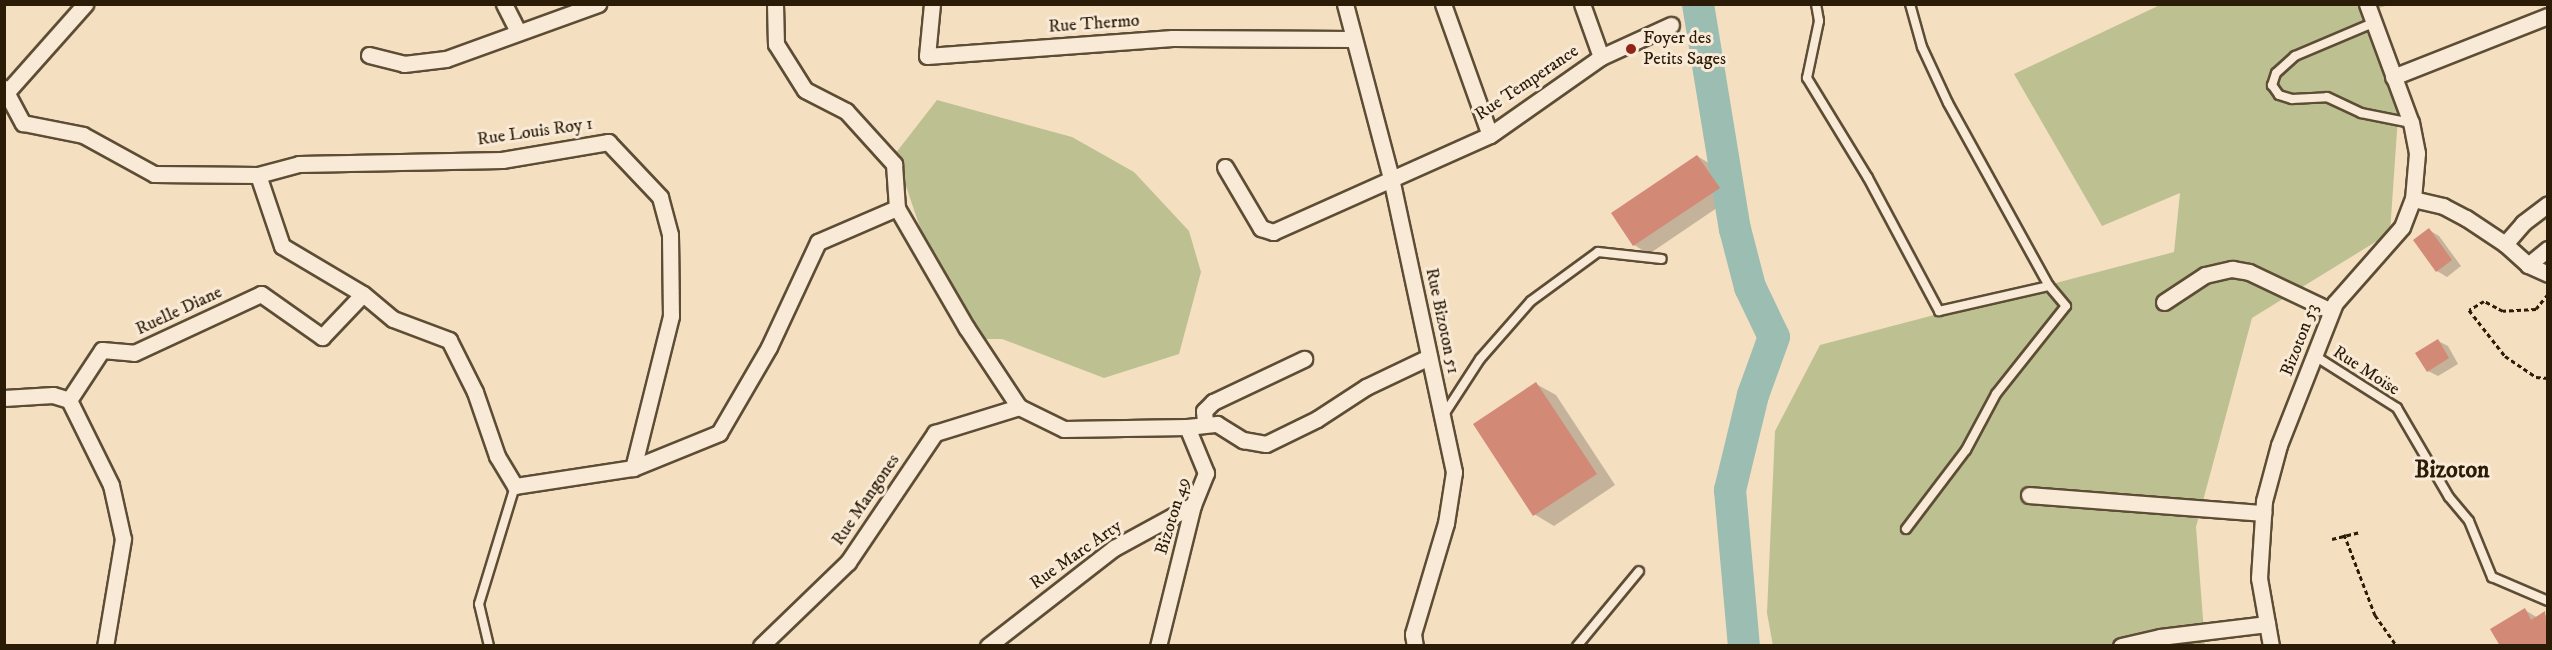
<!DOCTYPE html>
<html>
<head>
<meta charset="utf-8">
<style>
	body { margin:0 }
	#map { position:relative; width:2552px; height:650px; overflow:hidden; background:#f5dfc1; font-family:"IM FELL DW Pica",serif }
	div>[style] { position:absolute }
	.green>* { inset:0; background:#bdc192 }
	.shadow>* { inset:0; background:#0003 }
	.river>* { height:32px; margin:-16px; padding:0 16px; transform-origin:16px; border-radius:16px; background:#9cbdb1 }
	.building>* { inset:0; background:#d28976 }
	.path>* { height:3px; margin-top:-1.5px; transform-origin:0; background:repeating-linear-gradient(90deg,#2a1c06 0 4.5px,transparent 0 7.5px) }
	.roads { filter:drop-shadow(2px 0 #5d4d35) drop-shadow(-2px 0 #5d4d35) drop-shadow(0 2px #5d4d35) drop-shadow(0 -2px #5d4d35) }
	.lane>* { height:8px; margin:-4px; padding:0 4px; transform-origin:4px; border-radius:4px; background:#f8ead7 }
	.street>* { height:15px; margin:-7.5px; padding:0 7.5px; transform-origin:7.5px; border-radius:7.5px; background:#f8ead7 }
	.dots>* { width:16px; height:16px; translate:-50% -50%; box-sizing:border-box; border:3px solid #f8ead7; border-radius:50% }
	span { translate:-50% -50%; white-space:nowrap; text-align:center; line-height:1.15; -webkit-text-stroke:6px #f8ead7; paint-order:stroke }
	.street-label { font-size:18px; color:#2a1c06 }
	.poi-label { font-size:18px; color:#2a1c06 }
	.left { translate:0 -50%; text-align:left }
	.district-label { font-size:24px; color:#2a1c06; font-weight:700 }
	.frame { position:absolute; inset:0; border:6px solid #2a1c06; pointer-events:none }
</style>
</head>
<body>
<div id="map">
	<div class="green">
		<i style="clip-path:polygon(2160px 5px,2388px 5px,2371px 11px,2400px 87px,2390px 233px,2252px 318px,2196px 527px,2205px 645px,1773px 646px,1767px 613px,1775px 431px,1820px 345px,2174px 252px,2180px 193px,2102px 226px,2014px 74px)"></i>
		<i style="clip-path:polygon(937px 100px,1072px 137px,1134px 172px,1189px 231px,1201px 272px,1179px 354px,1104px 378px,1002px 339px,964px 339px,940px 286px,895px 154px)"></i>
	</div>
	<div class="shadow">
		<i style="clip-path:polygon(1697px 156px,1712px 165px,1733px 197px,1649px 254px,1634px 245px,1613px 213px)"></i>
		<i style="clip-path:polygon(2429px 230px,2439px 236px,2461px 266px,2447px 277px,2437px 271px)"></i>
		<i style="clip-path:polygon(2438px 341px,2448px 346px,2458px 364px,2438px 376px,2428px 371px)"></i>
		<i style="clip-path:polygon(1536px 384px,1556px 395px,1615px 485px,1554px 526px,1534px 514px)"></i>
		<i style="clip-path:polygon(2525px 610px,2538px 618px,2548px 614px,2548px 646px,2501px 646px)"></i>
	</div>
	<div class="river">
		<i style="left:1698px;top:4px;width:228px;rotate:80.7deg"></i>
		<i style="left:1735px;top:229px;width:60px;rotate:75.5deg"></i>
		<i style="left:1750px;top:287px;width:55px;rotate:64.4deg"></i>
		<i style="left:1774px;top:337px;width:62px;rotate:109.9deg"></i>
		<i style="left:1753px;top:395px;width:98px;rotate:103.6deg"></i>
		<i style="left:1730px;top:490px;width:157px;rotate:84.9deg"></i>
	</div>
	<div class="building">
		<i style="clip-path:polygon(1697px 155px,1720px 188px,1633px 246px,1611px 213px)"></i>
		<i style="clip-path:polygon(2429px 228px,2452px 260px,2436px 272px,2413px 240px)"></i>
		<i style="clip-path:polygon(2438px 339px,2449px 358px,2427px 372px,2415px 353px)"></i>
		<i style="clip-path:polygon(1536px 382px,1597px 474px,1533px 516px,1473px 424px)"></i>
		<i style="clip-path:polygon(2525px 608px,2531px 620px,2545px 611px,2548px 646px,2500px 646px,2490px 629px)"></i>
	</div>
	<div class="path">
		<i style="left:2548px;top:294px;width:19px;rotate:129deg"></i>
		<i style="left:2536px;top:309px;width:33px;rotate:177deg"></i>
		<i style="left:2503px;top:311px;width:21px;rotate:-152deg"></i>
		<i style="left:2484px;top:301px;width:17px;rotate:149deg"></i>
		<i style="left:2469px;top:310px;width:58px;rotate:52deg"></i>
		<i style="left:2505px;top:356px;width:37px;rotate:34deg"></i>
		<i style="left:2536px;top:377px;width:12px;rotate:5deg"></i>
		<i style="left:2344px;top:534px;width:87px;rotate:69.1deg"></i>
		<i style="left:2375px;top:615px;width:38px;rotate:55deg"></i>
		<i style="left:2332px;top:539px;width:29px;rotate:-14deg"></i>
	</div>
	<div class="roads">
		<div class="lane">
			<i style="left:1816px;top:4px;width:17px;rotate:80deg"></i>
			<i style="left:1819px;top:21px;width:58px;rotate:101.9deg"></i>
			<i style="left:1807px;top:78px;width:117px;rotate:58.6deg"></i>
			<i style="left:1868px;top:178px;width:151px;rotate:61.9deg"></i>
			<i style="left:1939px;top:311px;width:113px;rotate:-12.8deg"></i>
			<i style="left:2049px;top:286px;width:209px;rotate:-118.9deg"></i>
			<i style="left:1948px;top:103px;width:62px;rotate:-114.9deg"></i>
			<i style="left:1922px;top:47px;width:45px;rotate:-105.6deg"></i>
			<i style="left:2373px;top:23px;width:85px;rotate:157.1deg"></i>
			<i style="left:2295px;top:56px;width:25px;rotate:138deg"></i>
			<i style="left:2276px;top:73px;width:13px;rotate:108deg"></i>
			<i style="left:2272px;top:85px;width:12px;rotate:55deg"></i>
			<i style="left:2279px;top:95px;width:14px;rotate:17deg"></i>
			<i style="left:2292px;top:99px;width:35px;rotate:-3deg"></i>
			<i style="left:2327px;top:97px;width:38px;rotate:25deg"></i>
			<i style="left:2361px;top:113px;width:51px;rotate:11.3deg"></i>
			<i style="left:2315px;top:356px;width:97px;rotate:32.4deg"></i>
			<i style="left:2397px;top:408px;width:103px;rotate:59.7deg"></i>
			<i style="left:2449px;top:497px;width:31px;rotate:50deg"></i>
			<i style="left:2469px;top:521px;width:61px;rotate:67.7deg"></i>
			<i style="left:2492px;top:577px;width:61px;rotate:23.2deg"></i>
			<i style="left:1443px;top:416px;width:68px;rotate:-57deg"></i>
			<i style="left:1480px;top:359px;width:77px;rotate:-48.7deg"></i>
			<i style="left:1531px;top:301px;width:83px;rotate:-36.2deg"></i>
			<i style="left:1598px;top:252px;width:64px;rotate:6.2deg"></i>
			<i style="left:1906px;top:529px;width:99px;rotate:-52.8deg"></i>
			<i style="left:1966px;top:450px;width:64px;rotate:-61.8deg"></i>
			<i style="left:1996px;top:394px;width:112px;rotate:-51.5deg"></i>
			<i style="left:2066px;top:306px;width:26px;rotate:-130deg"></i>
			<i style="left:489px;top:646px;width:43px;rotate:-103.4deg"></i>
			<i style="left:479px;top:604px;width:123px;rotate:-73deg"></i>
			<i style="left:1577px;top:646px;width:97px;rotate:-50.4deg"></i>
		</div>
		<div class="street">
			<i style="left:504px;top:4px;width:30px;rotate:63deg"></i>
			<i style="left:775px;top:4px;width:40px;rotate:88.6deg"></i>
			<i style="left:776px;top:44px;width:54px;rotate:57.8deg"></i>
			<i style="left:805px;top:90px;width:46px;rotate:27.1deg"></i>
			<i style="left:846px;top:111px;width:72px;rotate:47.8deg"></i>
			<i style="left:894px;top:164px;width:44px;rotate:86.1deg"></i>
			<i style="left:897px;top:208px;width:138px;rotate:59.9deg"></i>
			<i style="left:966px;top:327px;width:96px;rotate:56.5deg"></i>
			<i style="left:932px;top:4px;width:52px;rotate:95.5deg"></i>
			<i style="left:927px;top:56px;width:246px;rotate:-4.2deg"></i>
			<i style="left:1172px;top:38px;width:180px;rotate:0.3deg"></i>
			<i style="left:1345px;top:4px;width:180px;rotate:75.2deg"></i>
			<i style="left:1391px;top:178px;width:301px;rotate:77.9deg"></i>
			<i style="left:1454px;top:472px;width:52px;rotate:98.9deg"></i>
			<i style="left:1446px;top:523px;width:116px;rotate:106.6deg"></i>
			<i style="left:1413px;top:634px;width:12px;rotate:81deg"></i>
			<i style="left:1443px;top:4px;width:139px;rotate:70.3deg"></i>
			<i style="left:369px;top:55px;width:36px;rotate:14deg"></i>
			<i style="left:404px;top:64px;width:42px;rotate:-6.8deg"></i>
			<i style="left:446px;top:59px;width:162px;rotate:-19.9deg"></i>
			<i style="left:1601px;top:57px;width:77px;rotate:-24.6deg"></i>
			<i style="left:2393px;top:77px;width:167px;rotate:-21.5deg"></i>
			<i style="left:4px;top:88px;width:40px;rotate:62deg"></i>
			<i style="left:23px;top:123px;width:61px;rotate:11.3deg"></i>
			<i style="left:83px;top:135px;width:81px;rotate:28.8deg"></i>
			<i style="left:154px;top:174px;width:104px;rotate:0.6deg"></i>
			<i style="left:258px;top:175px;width:42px;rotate:-15deg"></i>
			<i style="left:299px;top:164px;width:203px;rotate:-1.1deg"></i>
			<i style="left:502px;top:160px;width:108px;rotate:-9.6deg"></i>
			<i style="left:608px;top:142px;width:76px;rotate:46.6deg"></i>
			<i style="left:660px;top:197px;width:39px;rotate:75deg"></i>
			<i style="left:670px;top:235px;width:81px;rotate:89.3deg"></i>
			<i style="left:671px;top:316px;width:157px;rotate:104deg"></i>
			<i style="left:633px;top:468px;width:93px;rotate:-22.1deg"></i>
			<i style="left:719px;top:433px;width:99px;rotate:-59.8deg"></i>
			<i style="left:769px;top:347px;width:116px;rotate:-65deg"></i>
			<i style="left:818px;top:242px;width:86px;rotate:-23.3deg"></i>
			<i style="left:7px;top:92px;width:118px;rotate:-48.4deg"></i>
			<i style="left:1225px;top:167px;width:71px;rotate:59.5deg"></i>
			<i style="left:1261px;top:228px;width:13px;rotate:18deg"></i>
			<i style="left:1273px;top:232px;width:238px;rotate:-24.1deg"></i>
			<i style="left:1490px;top:135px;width:136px;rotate:-35.1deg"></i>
			<i style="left:1601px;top:57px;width:56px;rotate:-109.7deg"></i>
			<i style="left:258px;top:175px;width:75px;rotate:71.3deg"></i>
			<i style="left:282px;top:246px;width:94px;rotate:30.7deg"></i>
			<i style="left:363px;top:294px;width:39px;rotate:40deg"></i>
			<i style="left:393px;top:319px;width:60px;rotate:20.6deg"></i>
			<i style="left:449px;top:340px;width:58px;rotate:63.4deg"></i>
			<i style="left:475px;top:392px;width:68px;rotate:71deg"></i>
			<i style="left:497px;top:456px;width:35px;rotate:59deg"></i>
			<i style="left:515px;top:486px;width:119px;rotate:-8.7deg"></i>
			<i style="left:2413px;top:199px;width:31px;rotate:13deg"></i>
			<i style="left:2443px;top:206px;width:26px;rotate:28deg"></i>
			<i style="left:2466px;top:218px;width:47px;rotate:33.7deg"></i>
			<i style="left:2505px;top:244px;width:31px;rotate:42deg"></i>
			<i style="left:2528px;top:265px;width:22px;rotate:24deg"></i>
			<i style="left:2505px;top:244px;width:28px;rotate:-49deg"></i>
			<i style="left:2523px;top:223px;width:31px;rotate:-37deg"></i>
			<i style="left:2528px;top:265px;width:26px;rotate:-39deg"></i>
			<i style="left:2164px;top:302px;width:49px;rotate:-33.4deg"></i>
			<i style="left:2205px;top:275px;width:28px;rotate:-13deg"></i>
			<i style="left:2232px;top:269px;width:17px;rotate:10deg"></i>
			<i style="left:2249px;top:272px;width:91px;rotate:25.4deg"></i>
			<i style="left:4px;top:398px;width:49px;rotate:-3.5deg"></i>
			<i style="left:53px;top:395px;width:17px;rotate:17deg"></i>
			<i style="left:69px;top:400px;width:60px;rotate:-56.6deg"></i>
			<i style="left:102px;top:350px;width:32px;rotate:5deg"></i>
			<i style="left:134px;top:353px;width:140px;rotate:-24.9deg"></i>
			<i style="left:261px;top:294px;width:75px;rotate:35.2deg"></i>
			<i style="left:322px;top:337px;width:59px;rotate:-46.4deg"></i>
			<i style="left:69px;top:400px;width:95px;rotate:63.7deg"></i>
			<i style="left:111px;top:485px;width:55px;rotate:77.5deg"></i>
			<i style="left:123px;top:539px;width:109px;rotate:99.5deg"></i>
			<i style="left:1019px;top:407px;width:50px;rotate:26.1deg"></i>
			<i style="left:1064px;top:429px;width:123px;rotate:-0.9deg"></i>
			<i style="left:1187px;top:427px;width:50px;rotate:67.6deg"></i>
			<i style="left:1206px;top:473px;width:35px;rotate:112deg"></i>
			<i style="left:1193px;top:505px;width:145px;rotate:103.9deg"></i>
			<i style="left:1205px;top:422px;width:11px;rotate:-95deg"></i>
			<i style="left:1204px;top:411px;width:13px;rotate:-45deg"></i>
			<i style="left:1213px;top:402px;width:101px;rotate:-25.3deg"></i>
			<i style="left:1187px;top:427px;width:30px;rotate:-6deg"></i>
			<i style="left:1217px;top:424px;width:31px;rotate:32deg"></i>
			<i style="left:1243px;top:440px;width:23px;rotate:10deg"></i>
			<i style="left:1266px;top:444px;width:57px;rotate:-26.1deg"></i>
			<i style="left:1317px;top:419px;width:59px;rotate:-33.1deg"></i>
			<i style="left:1366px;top:387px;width:70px;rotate:-25.5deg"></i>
			<i style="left:2029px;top:495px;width:235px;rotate:4.4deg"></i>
			<i style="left:761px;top:646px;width:121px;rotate:-44deg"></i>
			<i style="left:848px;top:562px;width:156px;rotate:-56deg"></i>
			<i style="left:935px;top:433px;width:88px;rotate:-17.2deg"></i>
			<i style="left:988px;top:646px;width:160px;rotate:-37.9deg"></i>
			<i style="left:1114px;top:548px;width:90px;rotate:-28.6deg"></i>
			<i style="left:2121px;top:646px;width:40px;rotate:-13deg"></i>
			<i style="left:2160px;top:637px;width:108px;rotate:-6.9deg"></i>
			<i style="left:2271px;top:646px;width:69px;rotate:-100deg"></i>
			<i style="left:2259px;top:578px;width:77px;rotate:-86.3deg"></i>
			<i style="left:2264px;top:501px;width:58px;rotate:-75deg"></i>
			<i style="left:2279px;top:445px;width:153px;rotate:-68.5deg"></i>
			<i style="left:2335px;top:303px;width:101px;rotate:-48.6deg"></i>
			<i style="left:2402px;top:227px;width:30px;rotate:-69deg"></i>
			<i style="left:2413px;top:199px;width:46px;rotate:-85deg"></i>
			<i style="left:2417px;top:153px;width:31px;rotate:-101deg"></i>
			<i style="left:2411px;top:123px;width:127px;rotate:-110.3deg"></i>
		</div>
	</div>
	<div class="dots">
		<i style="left:1631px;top:49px;background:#8f2418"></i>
	</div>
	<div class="street-label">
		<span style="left:1094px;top:24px;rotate:-4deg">Rue Thermo</span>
		<span style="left:1527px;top:83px;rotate:-34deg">Rue Temperance</span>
		<span style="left:535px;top:132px;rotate:-8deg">Rue Louis Roy 1</span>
		<span style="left:179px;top:311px;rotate:-25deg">Ruelle Diane</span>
		<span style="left:1442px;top:321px;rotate:78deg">Rue Bizoton 51</span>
		<span style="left:2300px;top:340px;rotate:-69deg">Bizoton 53</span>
		<span style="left:2366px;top:371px;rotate:33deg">Rue Moïse</span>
		<span style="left:866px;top:500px;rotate:-56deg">Rue Mangones</span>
		<span style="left:1173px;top:516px;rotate:-73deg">Bizoton 49</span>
		<span style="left:1076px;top:555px;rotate:-35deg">Rue Marc Arty</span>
	</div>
	<div class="poi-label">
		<span class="left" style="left:1643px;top:49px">Foyer des<br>Petits Sages</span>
	</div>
	<div class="district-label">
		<span style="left:2452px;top:471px">Bizoton</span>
	</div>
	<div class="frame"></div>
</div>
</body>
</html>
